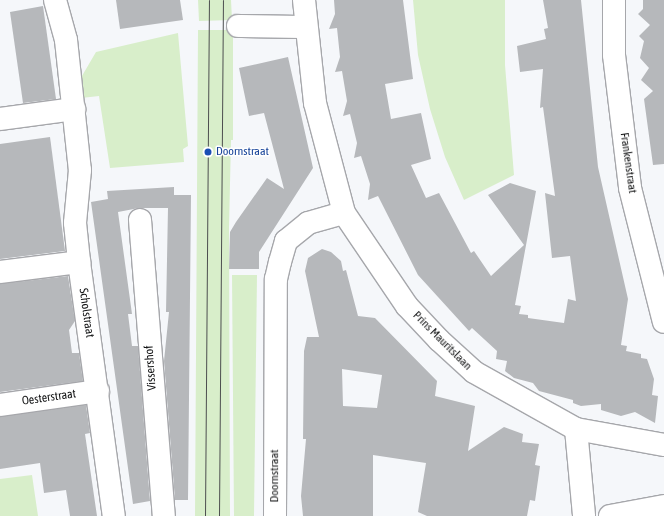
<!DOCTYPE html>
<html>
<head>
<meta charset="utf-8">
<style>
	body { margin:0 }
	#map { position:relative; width:664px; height:516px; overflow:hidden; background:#f5f7fa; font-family:"Asap Condensed",sans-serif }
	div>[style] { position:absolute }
	.green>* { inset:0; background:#d8eeca }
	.building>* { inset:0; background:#b6b8bb }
	.roads { filter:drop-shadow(1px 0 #a6a7ab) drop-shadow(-1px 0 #a6a7ab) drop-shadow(0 1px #a6a7ab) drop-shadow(0 -1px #a6a7ab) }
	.minor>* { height:22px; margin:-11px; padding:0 11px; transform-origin:11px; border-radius:11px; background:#fff }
	.tram>* { height:1px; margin:-0.5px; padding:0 0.5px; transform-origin:0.5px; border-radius:0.5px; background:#4c4e4f }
	.dots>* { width:11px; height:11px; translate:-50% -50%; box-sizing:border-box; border:2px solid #fff; border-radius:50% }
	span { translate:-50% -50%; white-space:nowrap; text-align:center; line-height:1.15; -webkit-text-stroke:3px #fff; paint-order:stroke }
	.transit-label { font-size:12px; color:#164399 }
	.left { translate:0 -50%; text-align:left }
	.street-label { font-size:12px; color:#131415 }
</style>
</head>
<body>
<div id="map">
	<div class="green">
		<i style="clip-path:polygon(198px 0,231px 0,232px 20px,199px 21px)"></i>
		<i style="clip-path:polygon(413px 0,505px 0,505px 65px,514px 175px,464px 200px,445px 157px,430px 109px,418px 55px)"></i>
		<i style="clip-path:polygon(198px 30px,233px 30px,233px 140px,231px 140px,229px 228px,230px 516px,195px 516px)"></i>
		<i style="clip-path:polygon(178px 33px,188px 146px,183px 149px,184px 162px,110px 168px,99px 96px,81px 98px,79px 81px,96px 52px)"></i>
		<i style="clip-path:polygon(232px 275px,257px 275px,254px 516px,234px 516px)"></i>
		<i style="clip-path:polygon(32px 475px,38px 516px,0 516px,0 479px)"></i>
	</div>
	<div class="building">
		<i style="clip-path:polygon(116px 0,180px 0,183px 20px,120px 29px)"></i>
		<i style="clip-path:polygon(334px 0,403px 0,413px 79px,385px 84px,391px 119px,421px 113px,431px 159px,411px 165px,426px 198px,439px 193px,471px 253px,474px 251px,491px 276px,524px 245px,488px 195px,510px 183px,536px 191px,515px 305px,521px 306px,519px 314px,528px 315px,528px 318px,564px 323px,568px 299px,576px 301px,570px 256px,552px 258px,545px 193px,555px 196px,543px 107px,540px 108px,543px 69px,520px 72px,517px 46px,546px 39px,544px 29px,548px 28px,543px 0,581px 0,598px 167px,628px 299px,621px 345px,627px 346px,626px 351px,641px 354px,641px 358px,647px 359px,654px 379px,652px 395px,658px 396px,655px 423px,635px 412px,621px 416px,601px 410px,601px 404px,581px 406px,573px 403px,573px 400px,539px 391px,533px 383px,514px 378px,505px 371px,507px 361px,496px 359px,497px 351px,472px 328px,469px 331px,418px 275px,378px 196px,368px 200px,370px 184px,361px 156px,354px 158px,357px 143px,350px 114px,343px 116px,347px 101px,342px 71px,335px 72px,340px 57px,337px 28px,329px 29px,335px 14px)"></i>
		<i style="clip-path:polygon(643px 0,664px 0,664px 164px,653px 165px,644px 99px,653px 91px,641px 80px,649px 68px,640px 58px,644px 41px,639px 36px,650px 25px,638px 14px,643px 9px)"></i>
		<i style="clip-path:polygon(43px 6px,56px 99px,23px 103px,10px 12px)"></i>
		<i style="clip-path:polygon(288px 57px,313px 168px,259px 252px,259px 269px,229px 269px,230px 232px,236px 222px,267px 178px,284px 189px,264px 113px,249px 116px,239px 68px)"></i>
		<i style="clip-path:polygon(50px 137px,65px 251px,0 259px,0 144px)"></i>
		<i style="clip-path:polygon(174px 187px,174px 195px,191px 195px,188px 500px,175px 500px,164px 361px,169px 312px,166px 312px,168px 208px,139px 208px,118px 212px,132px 314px,128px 314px,132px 346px,138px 346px,150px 501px,133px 504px,91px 202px,108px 199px,107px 191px)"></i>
		<i style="clip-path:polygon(evenodd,322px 249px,331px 252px,341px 261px,343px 271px,346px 270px,358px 316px,375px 318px,437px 381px,435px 396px,475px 406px,468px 451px,504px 427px,523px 434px,522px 442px,539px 444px,535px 465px,540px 466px,535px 501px,530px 500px,527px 516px,427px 516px,418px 512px,426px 463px,373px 455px,373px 516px,303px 516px,301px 496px,306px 439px,303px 439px,304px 351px,307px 337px,319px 337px,305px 271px,308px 258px,322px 249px,342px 369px,382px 375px,377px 408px,343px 406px,342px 369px)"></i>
		<i style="clip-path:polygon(68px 276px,75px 321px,69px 330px,72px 353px,79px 353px,83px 381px,0 392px,0 284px)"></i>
		<i style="clip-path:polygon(86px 405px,90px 433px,85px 434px,97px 516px,70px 516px,66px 490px,44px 493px,40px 463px,0 469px,0 417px)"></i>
	</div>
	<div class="roads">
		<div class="minor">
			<i style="left:55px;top:0;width:41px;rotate:74.6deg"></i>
			<i style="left:66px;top:40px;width:131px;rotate:83.9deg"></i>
			<i style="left:80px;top:170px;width:53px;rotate:95.4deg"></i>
			<i style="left:75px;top:223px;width:39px;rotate:84deg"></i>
			<i style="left:79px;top:262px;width:256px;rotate:82.2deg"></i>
			<i style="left:304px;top:0;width:104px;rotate:83.9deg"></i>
			<i style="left:315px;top:103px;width:114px;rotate:75.2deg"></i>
			<i style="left:344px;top:213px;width:112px;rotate:55.9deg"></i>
			<i style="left:407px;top:306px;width:47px;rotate:46.7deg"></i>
			<i style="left:439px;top:340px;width:47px;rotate:42.4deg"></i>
			<i style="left:474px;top:372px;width:117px;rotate:29.2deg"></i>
			<i style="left:576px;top:429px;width:87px;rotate:84.7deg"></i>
			<i style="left:614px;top:0;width:55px;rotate:90deg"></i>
			<i style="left:614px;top:55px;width:134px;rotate:83.1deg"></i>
			<i style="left:630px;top:188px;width:138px;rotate:75.8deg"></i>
			<i style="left:238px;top:26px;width:67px;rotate:0.9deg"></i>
			<i style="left:0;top:119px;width:75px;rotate:-7.7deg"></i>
			<i style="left:140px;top:220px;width:297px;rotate:85.4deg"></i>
			<i style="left:0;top:272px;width:80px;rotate:-7.2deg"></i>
			<i style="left:0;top:405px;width:99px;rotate:-8.1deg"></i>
			<i style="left:576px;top:429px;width:89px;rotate:10.3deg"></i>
			<i style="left:275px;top:516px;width:237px;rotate:-89.8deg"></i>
			<i style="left:276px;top:279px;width:17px;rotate:-77deg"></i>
			<i style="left:280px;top:262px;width:22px;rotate:-74deg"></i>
			<i style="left:286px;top:241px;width:28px;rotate:-39deg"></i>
			<i style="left:308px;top:223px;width:37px;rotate:-16deg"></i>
			<i style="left:610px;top:516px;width:55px;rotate:-10.5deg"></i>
		</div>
	</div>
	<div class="tram">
		<i style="left:205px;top:516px;width:516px;rotate:-89.56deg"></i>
		<i style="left:219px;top:516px;width:516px;rotate:-89.56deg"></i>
	</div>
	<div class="dots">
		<i style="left:208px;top:152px;background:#1a4fb4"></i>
	</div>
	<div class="transit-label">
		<span class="left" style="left:216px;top:152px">Doornstraat</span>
	</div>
	<div class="street-label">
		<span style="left:628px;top:163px;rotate:82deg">Frankenstraat</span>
		<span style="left:86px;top:313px;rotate:82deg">Scholstraat</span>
		<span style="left:442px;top:341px;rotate:45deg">Prins Mauritslaan</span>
		<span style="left:151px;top:368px;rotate:-94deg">Vissershof</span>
		<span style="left:49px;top:398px;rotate:-8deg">Oesterstraat</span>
		<span style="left:275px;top:476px;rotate:-90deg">Doornstraat</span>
	</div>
</div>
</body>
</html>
